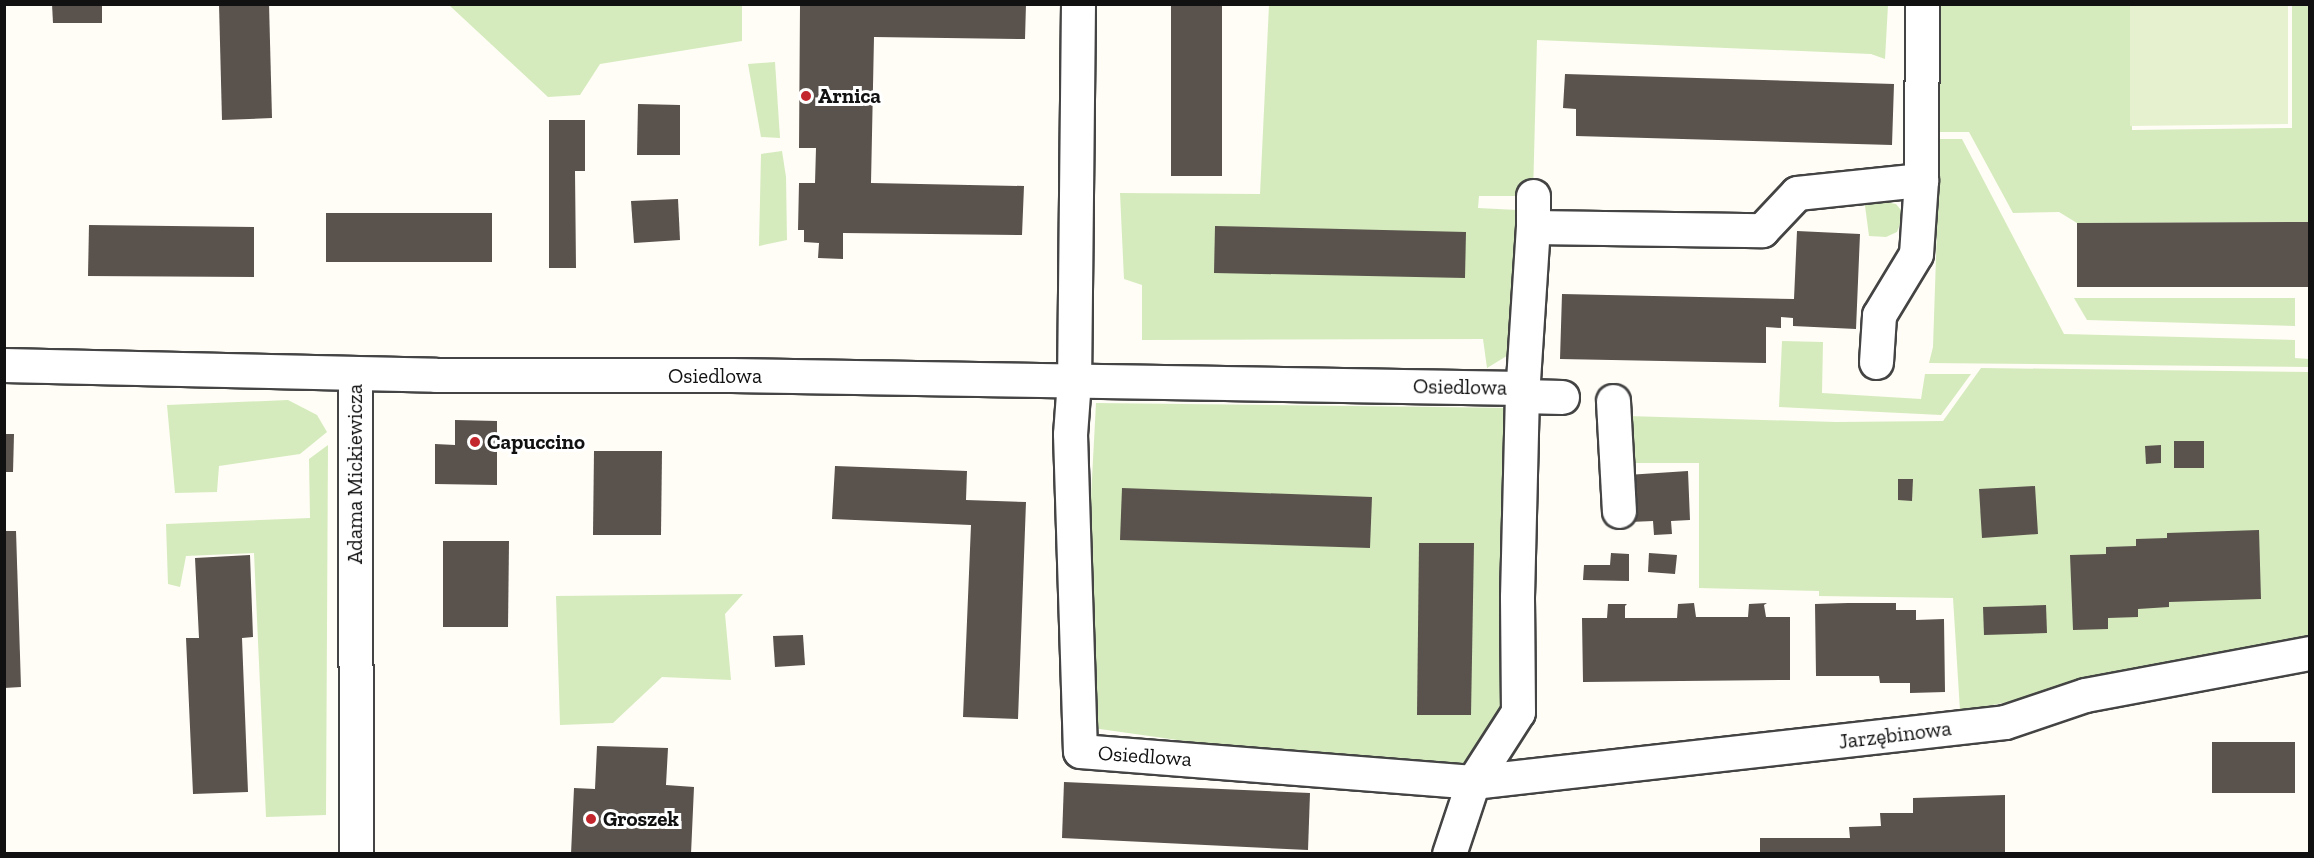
<!DOCTYPE html>
<html>
<head>
<meta charset="utf-8">
<style>
	body { margin:0 }
	#map { position:relative; width:2314px; height:858px; overflow:hidden; background:#fffdf5; font-family:"Zilla Slab",serif }
	div>[style] { position:absolute }
	.green>* { inset:0; background:#d5ebbd }
	.pitch>* { inset:0; background:#e6f2cf }
	.building>* { inset:0; background:#5a524d }
	.roads { filter:drop-shadow(2px 0 #444) drop-shadow(-2px 0 #444) drop-shadow(0 2px #444) drop-shadow(0 -2px #444) }
	.minor>* { height:33px; margin:-16.5px; padding:0 16.5px; transform-origin:16.5px; border-radius:16.5px; background:#fff }
	.dots>* { width:16px; height:16px; translate:-50% -50%; box-sizing:border-box; border:3px solid #fff; border-radius:50% }
	span { translate:-50% -50%; white-space:nowrap; text-align:center; line-height:1.15; -webkit-text-stroke:6px #fff; paint-order:stroke }
	.poi-label { font-size:21px; color:#111; font-weight:700 }
	.left { translate:0 -50%; text-align:left }
	.street-label { font-size:21px; color:#111 }
	.frame { position:absolute; inset:0; border:6px solid #111; pointer-events:none }
</style>
</head>
<body>
<div id="map">
	<div class="green">
		<i style="clip-path:polygon(449px 5px,742px 5px,742px 41px,600px 64px,580px 95px,548px 97px)"></i>
		<i style="clip-path:polygon(1269px 5px,1888px 5px,1885px 59px,1871px 54px,1537px 40px,1533px 196px,1479px 196px,1478px 208px,1517px 210px,1510px 354px,1487px 368px,1483px 339px,1142px 340px,1142px 285px,1124px 279px,1120px 193px,1260px 194px)"></i>
		<i style="clip-path:polygon(1935px 5px,2130px 5px,2132px 130px,2292px 128px,2292px 5px,2309px 5px,2309px 222px,2077px 223px,2059px 212px,2013px 213px,1969px 132px,1940px 132px,1936px 128px)"></i>
		<i style="clip-path:polygon(775px 62px,780px 138px,761px 137px,748px 64px)"></i>
		<i style="clip-path:polygon(1940px 139px,1962px 139px,2064px 334px,2295px 340px,2295px 358px,2309px 359px,2309px 367px,1929px 363px,1933px 347px)"></i>
		<i style="clip-path:polygon(782px 151px,786px 177px,787px 240px,759px 246px,761px 154px)"></i>
		<i style="clip-path:polygon(1864px 198px,1896px 204px,1901px 210px,1902px 219px,1897px 232px,1886px 237px,1869px 236px)"></i>
		<i style="clip-path:polygon(2295px 298px,2295px 326px,2087px 320px,2074px 298px)"></i>
		<i style="clip-path:polygon(1782px 341px,1823px 342px,1822px 393px,1921px 399px,1925px 374px,1971px 374px,1941px 415px,1779px 407px)"></i>
		<i style="clip-path:polygon(1981px 368px,2309px 372px,2309px 639px,2259px 655px,1960px 711px,1953px 598px,1819px 596px,1819px 591px,1699px 588px,1699px 463px,1631px 463px,1627px 416px,1836px 422px,1943px 421px)"></i>
		<i style="clip-path:polygon(288px 400px,317px 415px,327px 432px,300px 454px,219px 466px,217px 492px,175px 493px,167px 405px)"></i>
		<i style="clip-path:polygon(1096px 403px,1515px 408px,1518px 712px,1473px 782px,1079px 726px)"></i>
		<i style="clip-path:polygon(328px 445px,326px 815px,266px 817px,254px 553px,186px 556px,180px 587px,168px 584px,166px 524px,310px 518px,309px 459px)"></i>
		<i style="clip-path:polygon(743px 594px,725px 614px,731px 680px,662px 677px,613px 723px,560px 725px,556px 596px)"></i>
	</div>
	<div class="pitch">
		<i style="clip-path:polygon(2130px 5px,2288px 5px,2288px 124px,2130px 126px)"></i>
	</div>
	<div class="building">
		<i style="clip-path:polygon(52px 4px,102px 4px,102px 23px,53px 23px)"></i>
		<i style="clip-path:polygon(219px 4px,269px 4px,272px 118px,222px 120px)"></i>
		<i style="clip-path:polygon(800px 4px,1026px 4px,1025px 39px,874px 37px,871px 183px,1024px 186px,1022px 235px,843px 233px,843px 259px,818px 258px,819px 243px,804px 242px,804px 230px,798px 230px,799px 183px,815px 183px,816px 148px,799px 148px)"></i>
		<i style="clip-path:polygon(1171px 4px,1222px 4px,1222px 176px,1171px 176px)"></i>
		<i style="clip-path:polygon(1565px 74px,1894px 84px,1892px 145px,1576px 136px,1576px 109px,1563px 108px)"></i>
		<i style="clip-path:polygon(638px 104px,680px 105px,680px 155px,637px 155px)"></i>
		<i style="clip-path:polygon(549px 120px,585px 120px,585px 171px,575px 171px,576px 268px,549px 268px)"></i>
		<i style="clip-path:polygon(678px 199px,680px 240px,634px 243px,631px 201px)"></i>
		<i style="clip-path:polygon(326px 213px,492px 213px,492px 262px,326px 262px)"></i>
		<i style="clip-path:polygon(2310px 222px,2310px 287px,2077px 287px,2077px 223px)"></i>
		<i style="clip-path:polygon(89px 225px,254px 227px,254px 277px,88px 276px)"></i>
		<i style="clip-path:polygon(1215px 226px,1466px 232px,1465px 278px,1214px 273px)"></i>
		<i style="clip-path:polygon(1797px 231px,1860px 234px,1856px 329px,1793px 326px,1793px 318px,1781px 317px,1781px 328px,1766px 327px,1766px 363px,1560px 359px,1562px 294px,1794px 299px)"></i>
		<i style="clip-path:polygon(455px 420px,497px 421px,497px 485px,435px 484px,435px 444px,455px 445px)"></i>
		<i style="clip-path:polygon(4px 434px,14px 434px,13px 472px,4px 472px)"></i>
		<i style="clip-path:polygon(2174px 441px,2204px 441px,2204px 468px,2174px 468px)"></i>
		<i style="clip-path:polygon(2161px 445px,2161px 463px,2146px 464px,2145px 446px)"></i>
		<i style="clip-path:polygon(594px 451px,662px 451px,661px 535px,593px 535px)"></i>
		<i style="clip-path:polygon(835px 466px,967px 471px,966px 500px,1026px 502px,1018px 719px,963px 717px,971px 525px,832px 519px)"></i>
		<i style="clip-path:polygon(1688px 471px,1690px 520px,1671px 521px,1672px 534px,1654px 535px,1653px 521px,1630px 522px,1627px 475px)"></i>
		<i style="clip-path:polygon(1898px 479px,1913px 479px,1912px 501px,1898px 500px)"></i>
		<i style="clip-path:polygon(2035px 486px,2038px 534px,1982px 538px,1979px 489px)"></i>
		<i style="clip-path:polygon(1122px 488px,1372px 497px,1370px 548px,1120px 540px)"></i>
		<i style="clip-path:polygon(2259px 530px,2261px 599px,2169px 602px,2169px 607px,2138px 609px,2138px 617px,2108px 618px,2108px 629px,2073px 630px,2070px 555px,2106px 554px,2106px 547px,2136px 546px,2136px 539px,2167px 538px,2167px 533px)"></i>
		<i style="clip-path:polygon(4px 531px,16px 531px,21px 687px,4px 688px)"></i>
		<i style="clip-path:polygon(443px 541px,509px 541px,508px 627px,443px 627px)"></i>
		<i style="clip-path:polygon(1419px 543px,1474px 543px,1471px 715px,1417px 715px)"></i>
		<i style="clip-path:polygon(1611px 553px,1629px 554px,1629px 581px,1583px 580px,1584px 565px,1610px 565px)"></i>
		<i style="clip-path:polygon(1649px 553px,1677px 555px,1675px 574px,1648px 572px)"></i>
		<i style="clip-path:polygon(250px 555px,253px 637px,242px 638px,248px 792px,193px 794px,186px 638px,199px 638px,195px 558px)"></i>
		<i style="clip-path:polygon(1694px 603px,1696px 617px,1748px 617px,1749px 604px,1767px 603px,1764px 605px,1766px 617px,1790px 617px,1790px 680px,1583px 682px,1582px 618px,1607px 618px,1608px 604px,1627px 604px,1625px 606px,1625px 618px,1677px 618px,1678px 604px)"></i>
		<i style="clip-path:polygon(1848px 603px,1896px 603px,1896px 610px,1916px 610px,1916px 620px,1944px 619px,1945px 692px,1910px 693px,1910px 683px,1880px 683px,1879px 676px,1816px 676px,1815px 604px)"></i>
		<i style="clip-path:polygon(2046px 605px,2047px 633px,1984px 635px,1983px 607px)"></i>
		<i style="clip-path:polygon(803px 635px,805px 665px,775px 667px,773px 636px)"></i>
		<i style="clip-path:polygon(2212px 742px,2295px 742px,2295px 793px,2212px 793px)"></i>
		<i style="clip-path:polygon(597px 746px,668px 748px,666px 785px,694px 787px,691px 854px,571px 854px,574px 788px,595px 789px)"></i>
		<i style="clip-path:polygon(1064px 782px,1310px 793px,1308px 850px,1062px 838px)"></i>
		<i style="clip-path:polygon(2005px 795px,2005px 854px,1760px 854px,1760px 838px,1850px 838px,1849px 827px,1881px 826px,1880px 813px,1913px 813px,1913px 798px)"></i>
	</div>
	<div class="roads">
		<div class="minor">
			<i style="left:1078px;top:4px;width:376px;rotate:90.6deg"></i>
			<i style="left:1074px;top:380px;width:54px;rotate:94.2deg"></i>
			<i style="left:1070px;top:434px;width:317px;rotate:88.2deg"></i>
			<i style="left:1080px;top:751px;width:394px;rotate:4.5deg"></i>
			<i style="left:1473px;top:782px;width:535px;rotate:-6.43deg"></i>
			<i style="left:2005px;top:722px;width:84px;rotate:-18.6deg"></i>
			<i style="left:2085px;top:695px;width:229px;rotate:-10.6deg"></i>
			<i style="left:1533px;top:227px;width:31px;rotate:-90deg"></i>
			<i style="left:1876px;top:362px;width:47px;rotate:-86.3deg"></i>
			<i style="left:1879px;top:315px;width:71px;rotate:-58.8deg"></i>
			<i style="left:1916px;top:254px;width:74px;rotate:-86.1deg"></i>
			<i style="left:4px;top:365px;width:432px;rotate:1.3deg"></i>
			<i style="left:436px;top:375px;width:295px"></i>
			<i style="left:731px;top:375px;width:791px;rotate:0.94deg"></i>
			<i style="left:355px;top:373px;width:481px;rotate:89.9deg"></i>
			<i style="left:1522px;top:396px;width:40px;rotate:1.4deg"></i>
			<i style="left:1613px;top:401px;width:110px;rotate:86.9deg"></i>
			<i style="left:1449px;top:854px;width:76px;rotate:-71.6deg"></i>
			<i style="left:1473px;top:782px;width:83px;rotate:-57.3deg"></i>
			<i style="left:1518px;top:712px;width:115px;rotate:-90.5deg"></i>
			<i style="left:1517px;top:597px;width:201px;rotate:-88.6deg"></i>
			<i style="left:1522px;top:396px;width:169px;rotate:-86.3deg"></i>
			<i style="left:1533px;top:227px;width:229px;rotate:0.8deg"></i>
			<i style="left:1762px;top:230px;width:51px;rotate:-46.6deg"></i>
			<i style="left:1797px;top:193px;width:125px;rotate:-6deg"></i>
			<i style="left:1921px;top:180px;width:176px;rotate:-89.7deg"></i>
		</div>
	</div>
	<div class="dots">
		<i style="left:806px;top:96px;background:#c4262e"></i>
		<i style="left:475px;top:442px;background:#c4262e"></i>
		<i style="left:591px;top:819px;background:#c4262e"></i>
	</div>
	<div class="poi-label">
		<span class="left" style="left:818px;top:96px">Arnica</span>
		<span class="left" style="left:487px;top:442px">Capuccino</span>
		<span class="left" style="left:603px;top:819px">Groszek</span>
	</div>
	<div class="street-label">
		<span style="left:715px;top:376px">Osiedlowa</span>
		<span style="left:1460px;top:387px;rotate:1deg">Osiedlowa</span>
		<span style="left:355px;top:474px;rotate:-90deg">Adama Mickiewicza</span>
		<span style="left:1895px;top:735px;rotate:-7deg">Jarzębinowa</span>
		<span style="left:1145px;top:756px;rotate:4deg">Osiedlowa</span>
	</div>
	<div class="frame"></div>
</div>
</body>
</html>
